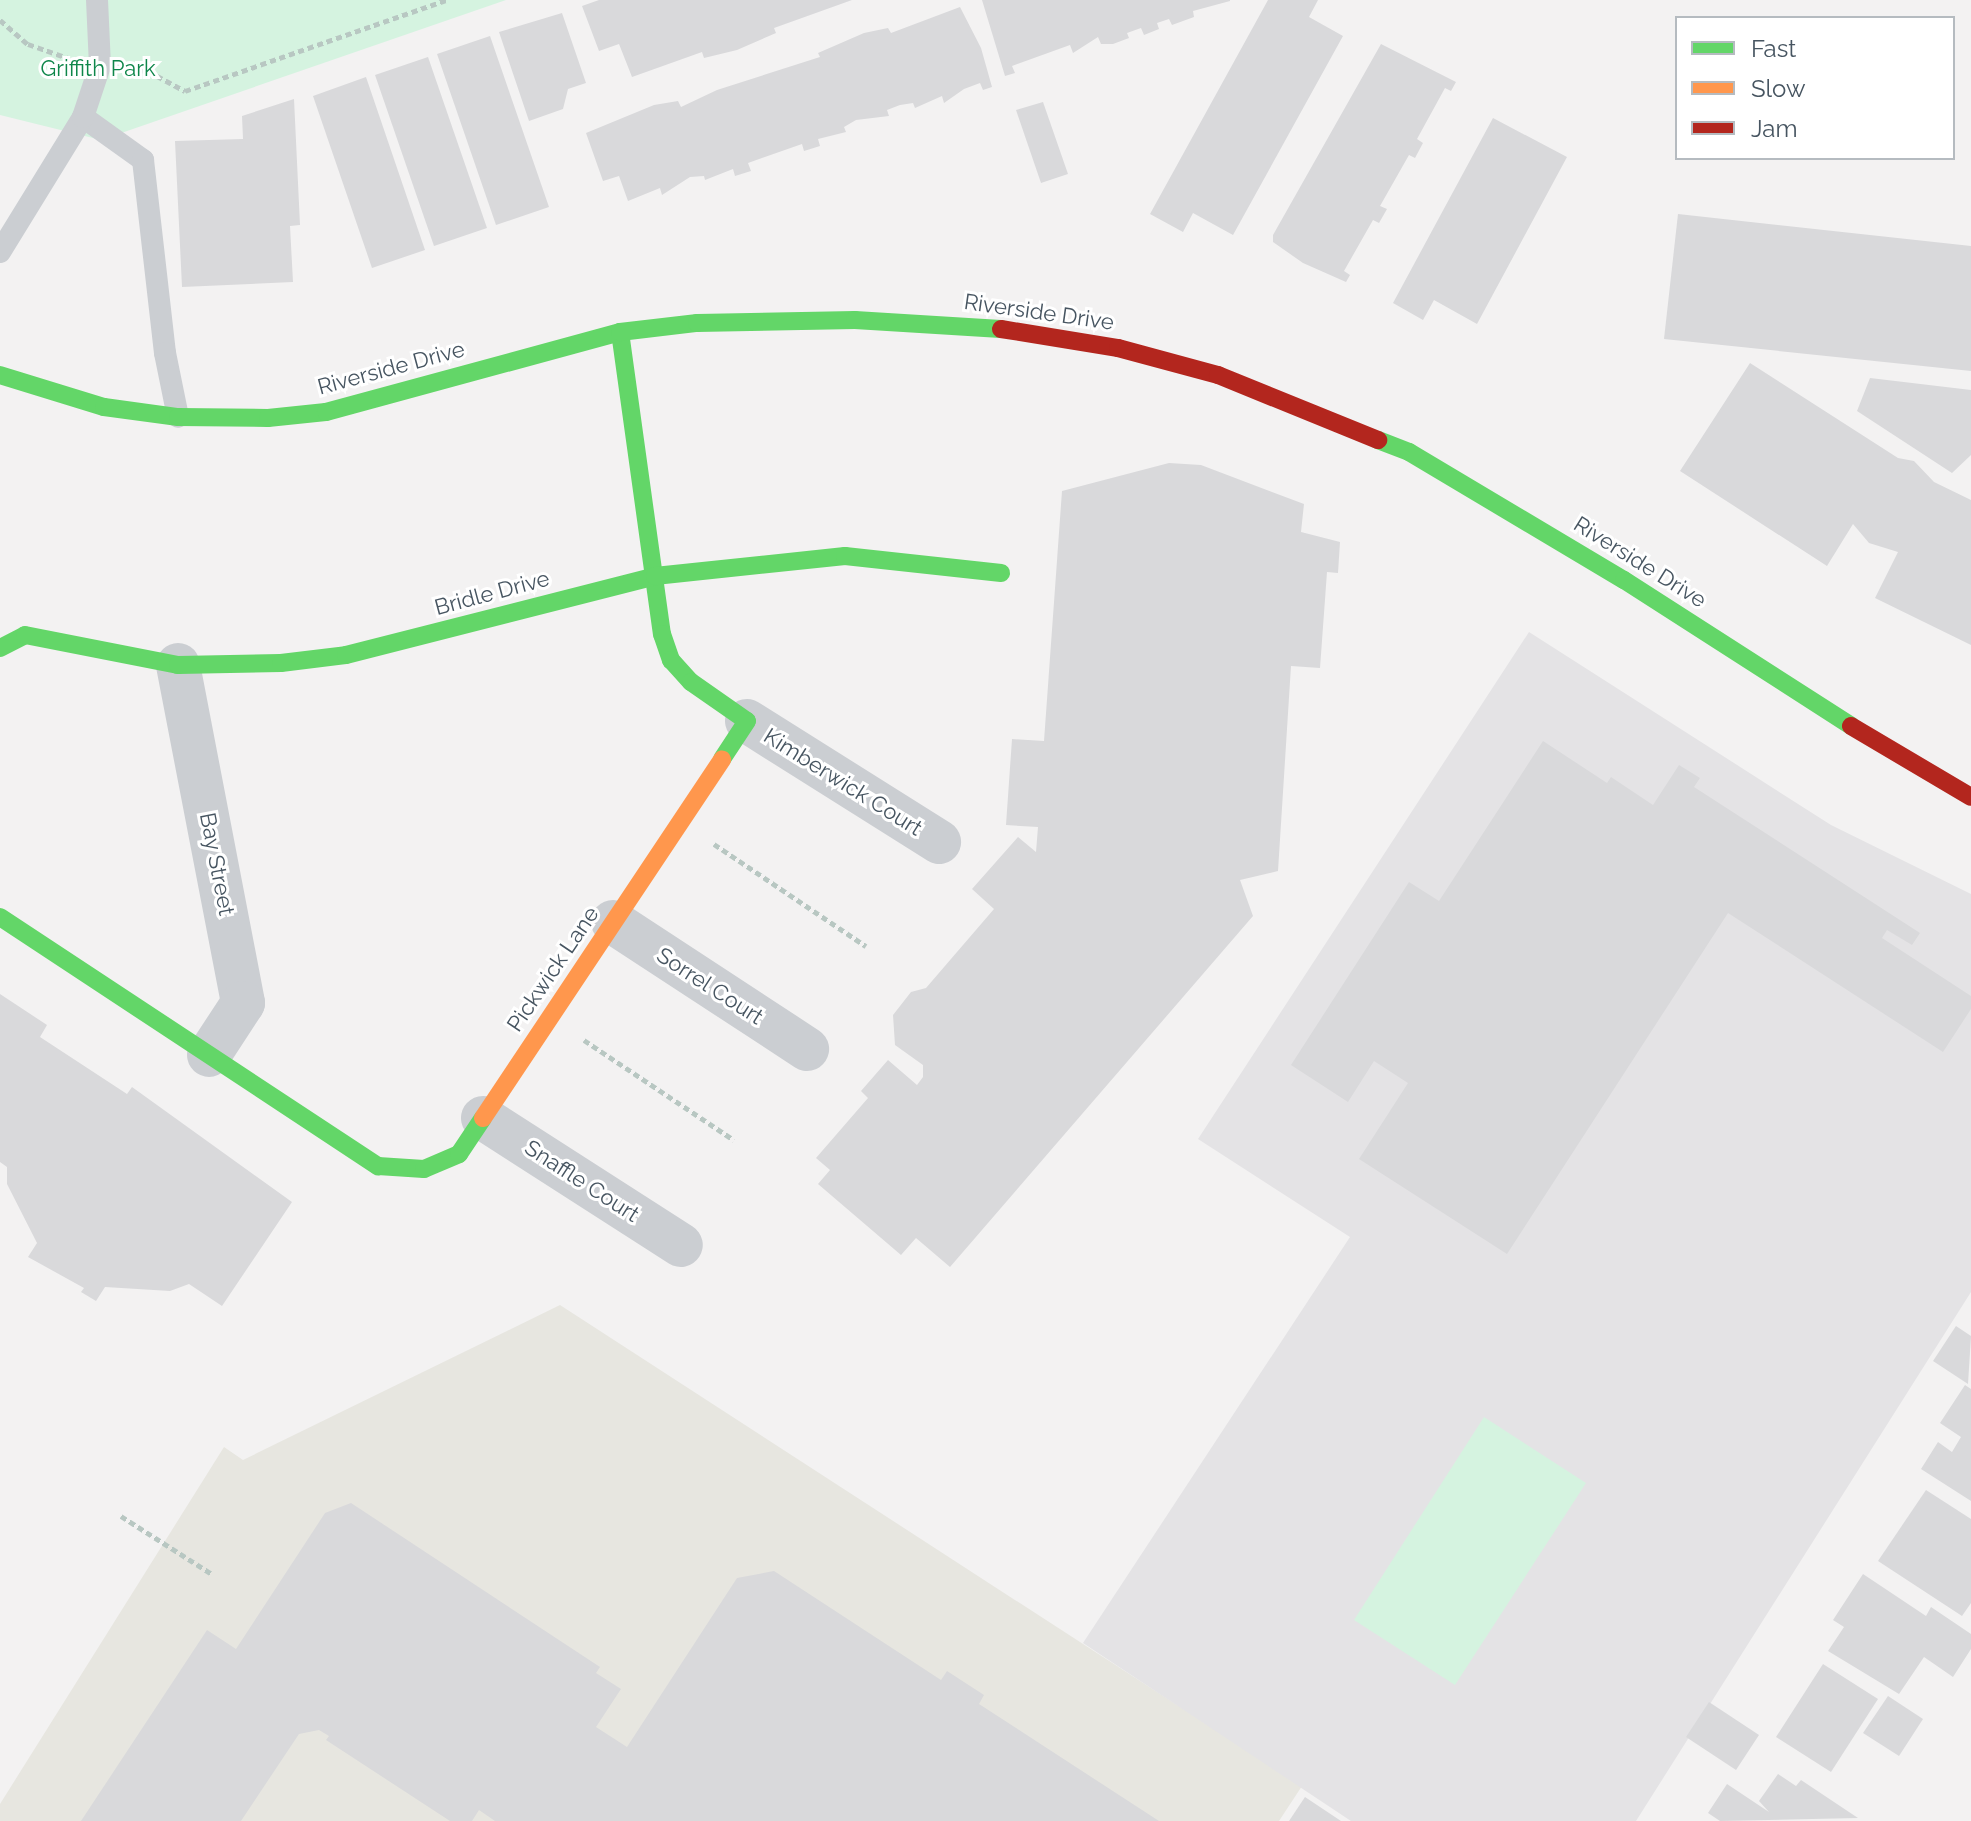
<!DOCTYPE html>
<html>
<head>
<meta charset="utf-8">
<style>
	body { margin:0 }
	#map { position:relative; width:1971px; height:1821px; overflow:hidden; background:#f3f2f2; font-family:Raleway,sans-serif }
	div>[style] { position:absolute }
	.commercial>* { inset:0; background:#e7e6e0 }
	.education>* { inset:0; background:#e4e3e5 }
	.green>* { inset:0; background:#d5f3e0 }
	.building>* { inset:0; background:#d9d9db }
	.path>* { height:5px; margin-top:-2.5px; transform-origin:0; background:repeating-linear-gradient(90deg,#b8c7c2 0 6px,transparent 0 10px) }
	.lane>* { height:22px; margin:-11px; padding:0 11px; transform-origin:11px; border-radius:11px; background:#cbced2 }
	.street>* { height:44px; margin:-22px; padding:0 22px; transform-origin:22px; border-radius:22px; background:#cbced2 }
	.fast>* { height:18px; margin:-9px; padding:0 9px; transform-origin:9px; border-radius:9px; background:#63d668 }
	.slow>* { height:18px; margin:-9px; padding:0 9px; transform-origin:9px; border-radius:9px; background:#ff974d }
	.jam>* { height:18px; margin:-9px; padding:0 9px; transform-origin:9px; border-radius:9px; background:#b3261e }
	span { translate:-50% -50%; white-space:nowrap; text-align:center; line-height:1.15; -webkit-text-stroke:6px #fff; paint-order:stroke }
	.park-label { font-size:22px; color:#0e864a }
	.street-label { font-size:22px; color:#475561 }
	.legend { position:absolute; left:1675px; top:16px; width:280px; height:144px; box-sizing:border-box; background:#fff; border:2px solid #b5bbc0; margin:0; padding:10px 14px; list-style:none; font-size:24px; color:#475561 }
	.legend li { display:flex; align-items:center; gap:16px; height:40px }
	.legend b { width:40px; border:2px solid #b5bbc0 }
</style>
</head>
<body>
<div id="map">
	<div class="commercial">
		<i style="clip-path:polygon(560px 1305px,1302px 1786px,1279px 1821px,0 1821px,0 1804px,224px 1447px,243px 1460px)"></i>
	</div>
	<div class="education">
		<i style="clip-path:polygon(1529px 632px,1831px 825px,1971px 894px,1971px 1292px,1636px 1821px,1351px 1821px,1083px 1643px,1350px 1237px,1198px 1139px)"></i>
	</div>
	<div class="green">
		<i style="clip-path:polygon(0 0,506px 0,101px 140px,0 115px)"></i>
		<i style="clip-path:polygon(1484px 1417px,1586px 1483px,1455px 1685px,1354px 1620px)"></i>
	</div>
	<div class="building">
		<i style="clip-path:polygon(599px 0,852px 0,774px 28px,776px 33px,737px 50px,704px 58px,702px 52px,632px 77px,619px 44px,599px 51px,582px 6px)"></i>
		<i style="clip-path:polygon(982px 0,1230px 0,1230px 1px,1193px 11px,1194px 17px,1172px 25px,1169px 19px,1157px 23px,1159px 29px,1144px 35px,1141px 28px,1127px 33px,1129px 38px,1113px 44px,1101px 44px,1098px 37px,1073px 53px,1070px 45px,1012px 66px,1015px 73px,1005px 76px)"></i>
		<i style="clip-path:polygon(1268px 0,1318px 0,1309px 17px,1343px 36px,1233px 235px,1193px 213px,1183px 232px,1150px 214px)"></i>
		<i style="clip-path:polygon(960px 7px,981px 48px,992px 87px,983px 90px,980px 83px,964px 89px,944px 103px,942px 96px,915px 108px,913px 103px,900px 105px,887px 110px,889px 116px,856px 120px,844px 127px,846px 132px,818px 139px,820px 146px,804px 151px,802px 144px,762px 158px,748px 163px,751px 171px,735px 176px,733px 169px,705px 180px,704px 176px,690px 177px,662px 195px,660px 188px,628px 201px,619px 176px,603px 181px,586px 133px,654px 105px,678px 101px,681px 107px,717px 90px,820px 57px,818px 53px,864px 33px,888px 28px,891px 33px)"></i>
		<i style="clip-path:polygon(562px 13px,586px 83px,568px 89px,563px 109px,529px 121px,499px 32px)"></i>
		<i style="clip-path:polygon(490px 36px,549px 207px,496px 225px,437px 54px)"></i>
		<i style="clip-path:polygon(1381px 44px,1456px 82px,1451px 91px,1445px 88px,1417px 139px,1423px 143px,1415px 158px,1409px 155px,1380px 206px,1387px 209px,1379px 223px,1373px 220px,1344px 271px,1350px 275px,1346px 282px,1303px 263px,1273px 242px,1273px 235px)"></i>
		<i style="clip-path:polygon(428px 57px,487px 228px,434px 246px,375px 75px)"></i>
		<i style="clip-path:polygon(366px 77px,425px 250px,372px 268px,313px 96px)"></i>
		<i style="clip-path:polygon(294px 99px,300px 225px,290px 226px,293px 282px,182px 287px,175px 141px,243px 139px,242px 116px)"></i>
		<i style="clip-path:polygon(1043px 102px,1068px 174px,1041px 183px,1016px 110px)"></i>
		<i style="clip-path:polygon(1493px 118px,1567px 157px,1477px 324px,1434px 300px,1423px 320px,1393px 303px)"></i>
		<i style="clip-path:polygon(1678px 214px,1971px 246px,1971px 371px,1664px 339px)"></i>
		<i style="clip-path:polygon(1750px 363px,1898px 458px,1914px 461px,1934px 482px,1971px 500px,1971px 645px,1875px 598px,1898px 552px,1869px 543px,1853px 524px,1827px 566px,1680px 471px)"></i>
		<i style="clip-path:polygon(1870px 378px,1971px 390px,1971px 455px,1952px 473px,1857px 411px)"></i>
		<i style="clip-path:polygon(1169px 463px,1201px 465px,1304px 504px,1301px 532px,1340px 542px,1338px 573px,1327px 572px,1320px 668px,1291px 666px,1278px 871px,1240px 880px,1253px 916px,950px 1267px,916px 1238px,901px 1255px,818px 1184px,830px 1170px,816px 1158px,868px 1098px,861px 1091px,888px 1060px,917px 1085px,923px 1077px,923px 1065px,895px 1045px,893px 1015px,911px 992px,926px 988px,994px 909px,972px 889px,1018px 837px,1036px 852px,1038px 827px,1006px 825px,1012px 739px,1044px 741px,1062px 491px)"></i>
		<i style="clip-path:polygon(1543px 741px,1607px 783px,1611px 777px,1653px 805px,1679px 765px,1700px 778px,1694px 787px,1920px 933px,1912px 945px,1887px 930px,1882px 938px,1971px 996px,1971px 1009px,1943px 1052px,1728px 913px,1507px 1254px,1359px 1159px,1408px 1083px,1374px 1061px,1348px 1102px,1291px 1065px,1409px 882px,1439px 901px)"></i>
		<i style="clip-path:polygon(0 994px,47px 1025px,40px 1037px,127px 1094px,132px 1087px,292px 1202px,222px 1306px,189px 1284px,170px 1291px,105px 1287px,96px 1301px,81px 1292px,84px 1288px,28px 1257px,37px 1243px,7px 1184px,7px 1167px,0 1162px)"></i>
		<i style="clip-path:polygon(1956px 1326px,1971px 1336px,1968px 1384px,1933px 1361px)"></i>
		<i style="clip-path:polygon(1965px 1385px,1971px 1389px,1971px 1501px,1921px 1469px,1938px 1442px,1952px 1452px,1961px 1437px,1940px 1423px)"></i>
		<i style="clip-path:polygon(1926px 1490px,1971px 1519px,1971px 1603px,1962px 1616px,1878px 1561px)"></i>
		<i style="clip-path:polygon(351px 1503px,600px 1667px,596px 1673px,621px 1689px,596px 1727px,627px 1747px,737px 1578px,774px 1571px,941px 1680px,947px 1671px,984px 1695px,979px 1704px,1159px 1821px,495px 1821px,479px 1810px,472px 1821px,450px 1821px,326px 1740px,329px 1736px,319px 1730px,299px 1734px,241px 1821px,81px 1821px,207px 1630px,236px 1649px,325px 1513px)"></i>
		<i style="clip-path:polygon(1863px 1574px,1926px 1616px,1931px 1607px,1971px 1634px,1971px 1649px,1953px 1677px,1924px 1657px,1899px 1694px,1828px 1651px,1844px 1627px,1833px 1620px)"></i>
		<i style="clip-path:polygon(1823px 1664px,1878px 1699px,1831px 1772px,1776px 1737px)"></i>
		<i style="clip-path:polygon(1888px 1696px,1923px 1719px,1899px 1756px,1863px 1733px)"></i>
		<i style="clip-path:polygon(1709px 1702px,1759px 1735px,1736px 1770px,1686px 1737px)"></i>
		<i style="clip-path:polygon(1778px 1774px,1796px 1786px,1801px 1780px,1858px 1818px,1720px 1821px,1708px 1813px,1727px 1784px,1769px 1812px,1759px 1801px)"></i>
		<i style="clip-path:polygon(1305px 1797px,1341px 1821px,1289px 1821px)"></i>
	</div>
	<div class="path">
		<i style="left:0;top:20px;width:37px;rotate:41deg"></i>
		<i style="left:28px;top:44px;width:42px;rotate:19.3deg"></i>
		<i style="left:129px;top:69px;width:19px;rotate:6deg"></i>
		<i style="left:148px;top:71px;width:42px;rotate:28.4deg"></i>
		<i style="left:185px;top:91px;width:277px;rotate:-19.2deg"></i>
		<i style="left:714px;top:844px;width:183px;rotate:33.9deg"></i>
		<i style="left:584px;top:1040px;width:180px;rotate:33.7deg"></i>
		<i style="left:121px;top:1516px;width:108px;rotate:32.5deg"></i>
	</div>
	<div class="lane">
		<i style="left:83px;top:117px;width:74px;rotate:35.6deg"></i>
		<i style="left:143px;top:160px;width:194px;rotate:83.5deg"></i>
		<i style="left:165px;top:353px;width:65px;rotate:78.5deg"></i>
		<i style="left:0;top:252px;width:158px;rotate:-58.4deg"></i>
		<i style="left:83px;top:117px;width:54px;rotate:-71.6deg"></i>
		<i style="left:100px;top:66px;width:66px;rotate:-92.6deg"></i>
	</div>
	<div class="street">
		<i style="left:178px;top:665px;width:344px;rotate:79.1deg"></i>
		<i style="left:243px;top:1003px;width:62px;rotate:123.2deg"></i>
		<i style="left:747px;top:721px;width:227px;rotate:32.2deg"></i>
		<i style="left:613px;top:922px;width:232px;rotate:33.2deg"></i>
		<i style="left:483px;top:1118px;width:235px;rotate:32.7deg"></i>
	</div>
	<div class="fast">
		<i style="left:620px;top:332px;width:305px;rotate:82.1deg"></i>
		<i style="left:662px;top:634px;width:28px;rotate:71deg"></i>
		<i style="left:671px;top:660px;width:30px;rotate:48deg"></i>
		<i style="left:691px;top:682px;width:68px;rotate:34.9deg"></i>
		<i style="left:747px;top:721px;width:45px;rotate:123.3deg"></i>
		<i style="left:0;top:375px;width:109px;rotate:17.1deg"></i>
		<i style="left:104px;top:407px;width:75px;rotate:7.7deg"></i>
		<i style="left:178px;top:417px;width:90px;rotate:0.6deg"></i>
		<i style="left:268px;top:418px;width:58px;rotate:-5.9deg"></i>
		<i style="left:326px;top:412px;width:305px;rotate:-15.2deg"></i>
		<i style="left:620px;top:332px;width:78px;rotate:-6.7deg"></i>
		<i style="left:697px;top:323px;width:158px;rotate:-1.1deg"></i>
		<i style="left:855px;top:320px;width:146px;rotate:3.5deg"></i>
		<i style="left:1378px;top:440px;width:33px;rotate:21deg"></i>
		<i style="left:1409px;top:452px;width:250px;rotate:30.8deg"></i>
		<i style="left:1624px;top:580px;width:270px;rotate:32.7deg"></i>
		<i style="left:0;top:648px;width:28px;rotate:-27deg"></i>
		<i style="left:25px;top:635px;width:156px;rotate:11.1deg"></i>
		<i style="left:178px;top:665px;width:103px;rotate:-1.1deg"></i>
		<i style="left:281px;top:663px;width:65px;rotate:-7deg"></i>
		<i style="left:346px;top:655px;width:319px;rotate:-14.3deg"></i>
		<i style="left:655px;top:576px;width:191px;rotate:-6deg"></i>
		<i style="left:845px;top:556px;width:157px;rotate:6.2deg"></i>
		<i style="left:0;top:917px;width:453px;rotate:33.4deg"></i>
		<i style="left:378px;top:1166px;width:46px;rotate:3.7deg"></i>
		<i style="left:424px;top:1169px;width:38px;rotate:-23deg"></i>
		<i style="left:459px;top:1154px;width:43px;rotate:-56.3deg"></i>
	</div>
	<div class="slow">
		<i style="left:483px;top:1118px;width:431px;rotate:-56.3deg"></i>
	</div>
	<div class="jam">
		<i style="left:1001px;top:329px;width:119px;rotate:9.2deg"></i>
		<i style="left:1118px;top:348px;width:104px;rotate:15.1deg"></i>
		<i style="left:1218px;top:375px;width:173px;rotate:22.1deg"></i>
		<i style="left:1851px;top:726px;width:139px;rotate:30.6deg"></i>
	</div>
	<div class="park-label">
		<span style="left:98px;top:69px">Griffith Park</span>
	</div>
	<div class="street-label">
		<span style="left:1039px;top:312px;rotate:8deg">Riverside Drive</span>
		<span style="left:391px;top:368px;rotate:-15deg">Riverside Drive</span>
		<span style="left:1640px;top:562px;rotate:32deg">Riverside Drive</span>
		<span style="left:492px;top:593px;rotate:-15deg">Bridle Drive</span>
		<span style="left:843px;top:782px;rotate:32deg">Kimberwick Court</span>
		<span style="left:217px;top:864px;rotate:79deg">Bay Street</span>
		<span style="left:553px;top:969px;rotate:-56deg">Pickwick Lane</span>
		<span style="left:710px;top:986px;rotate:33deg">Sorrel Court</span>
		<span style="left:582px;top:1181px;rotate:33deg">Snaffle Court</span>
	</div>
	<ul class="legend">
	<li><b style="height:10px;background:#63d668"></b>Fast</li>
	<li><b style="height:10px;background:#ff974d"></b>Slow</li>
	<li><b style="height:10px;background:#b3261e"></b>Jam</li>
	</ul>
</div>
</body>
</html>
